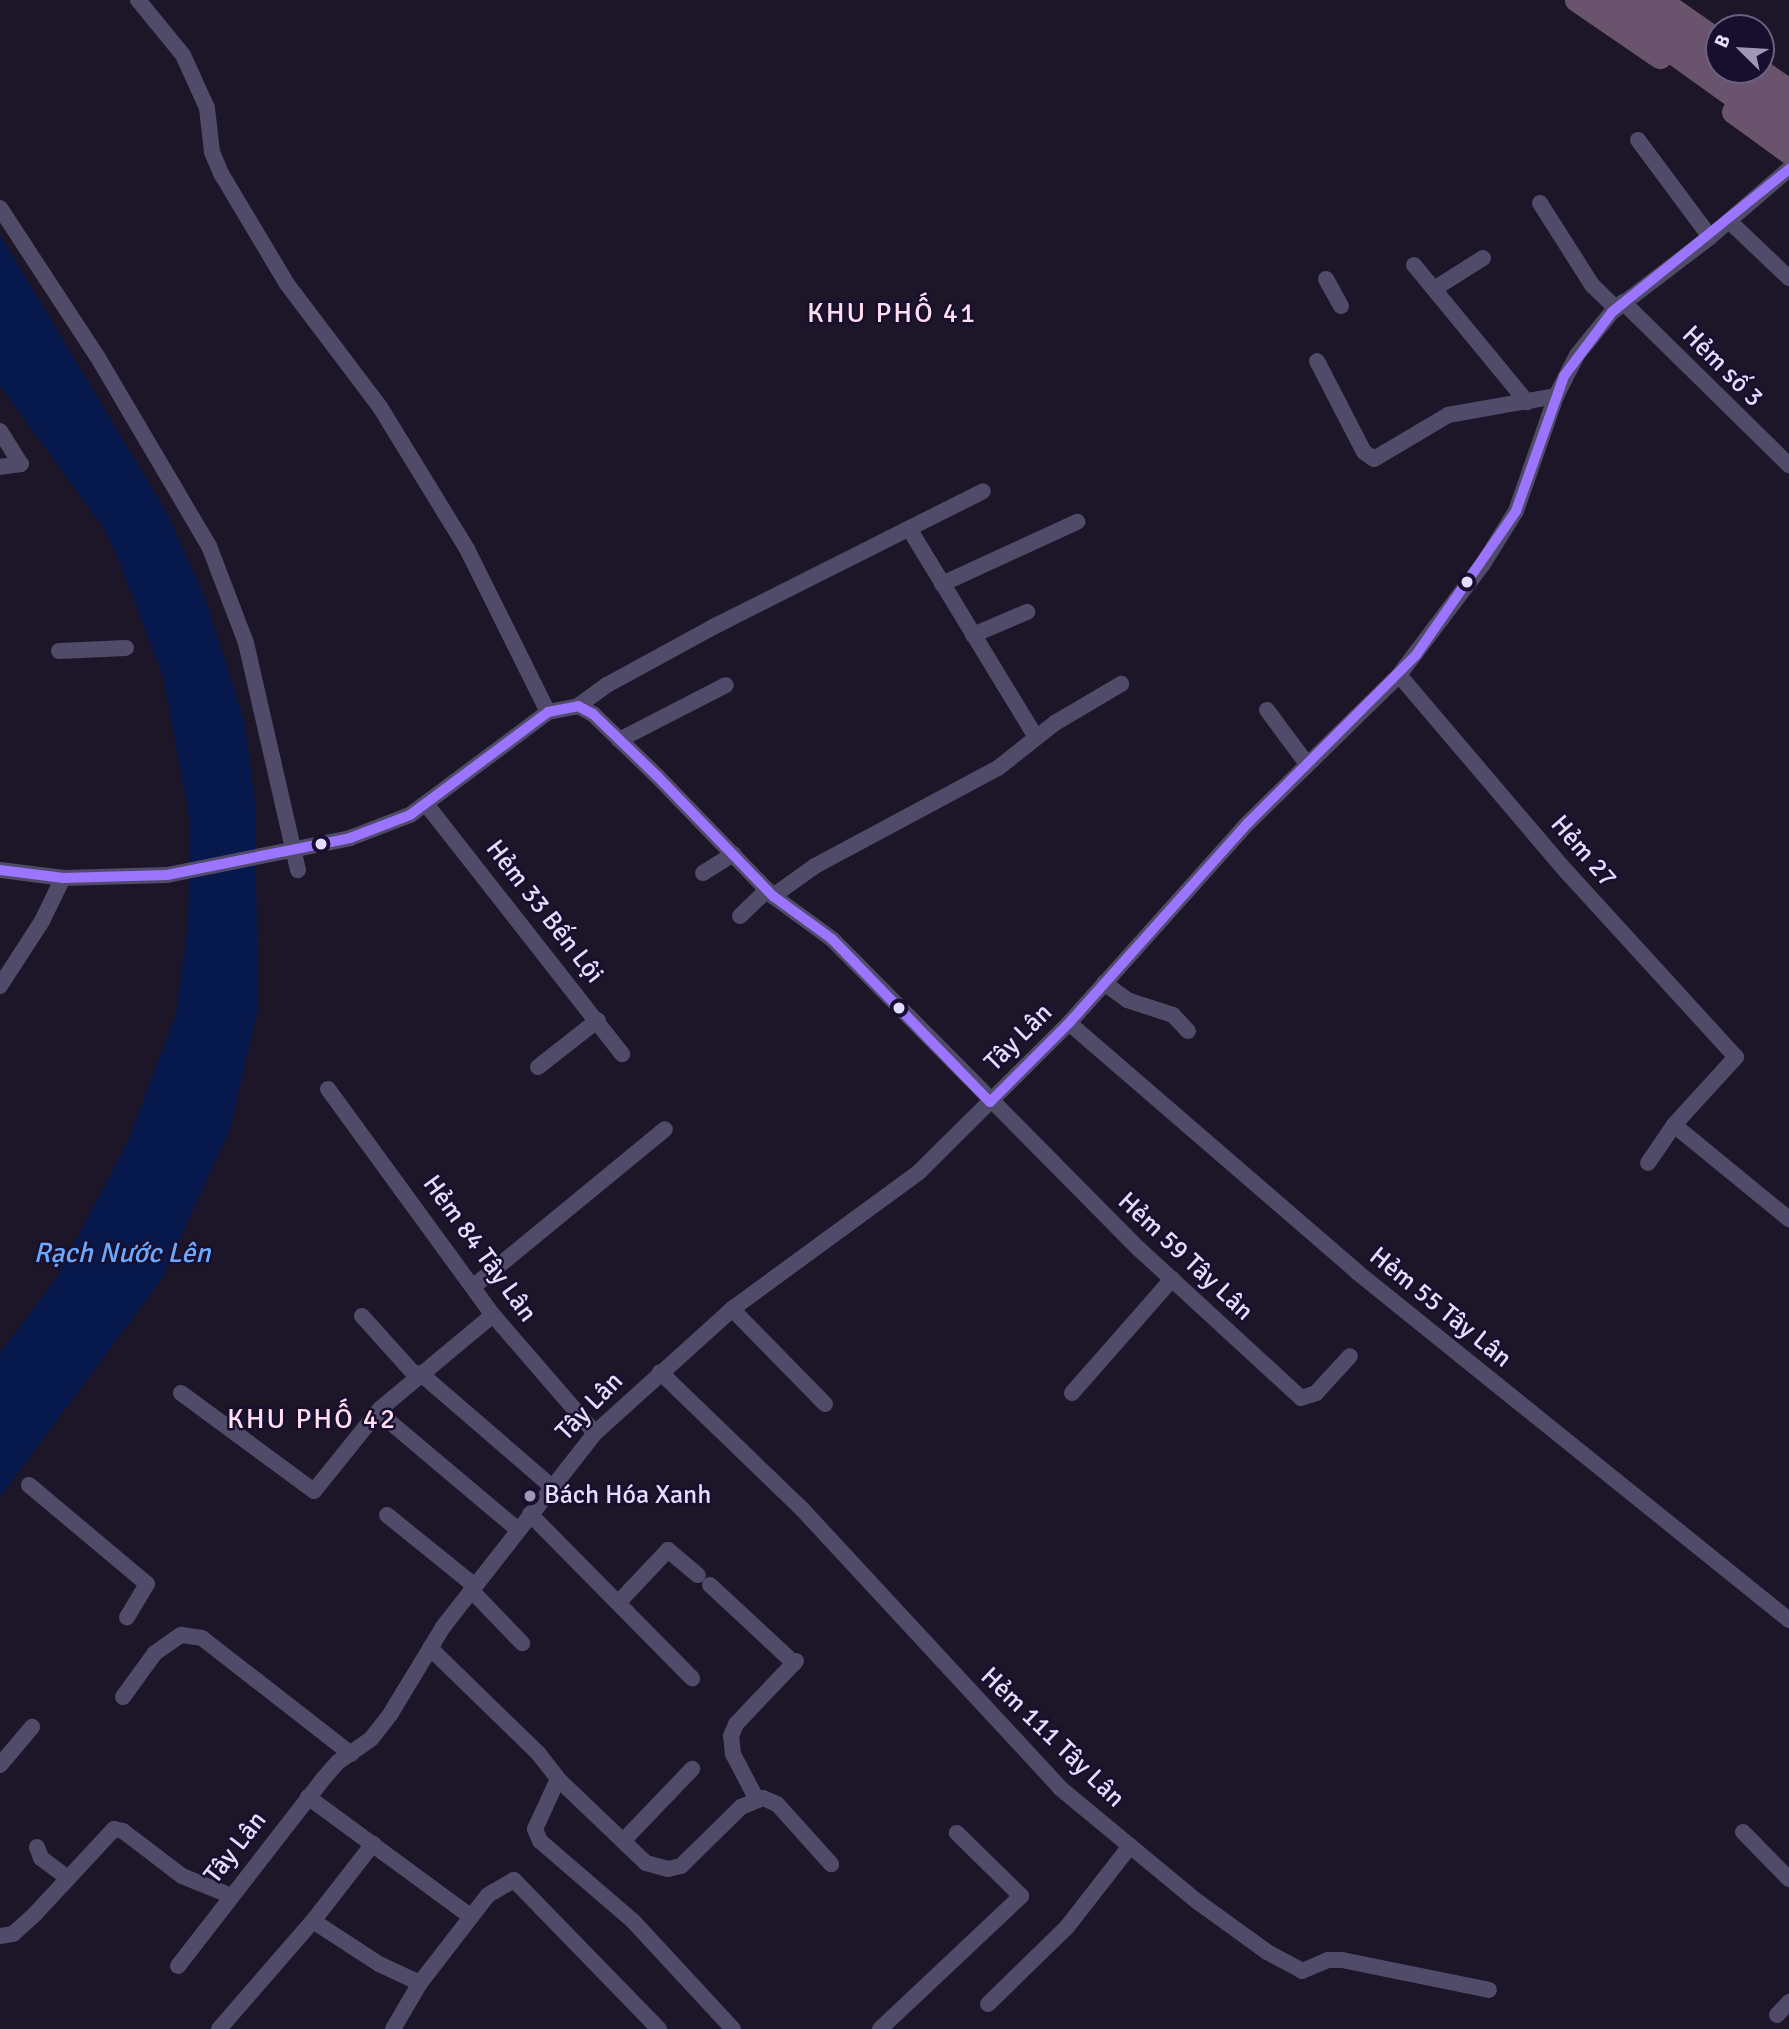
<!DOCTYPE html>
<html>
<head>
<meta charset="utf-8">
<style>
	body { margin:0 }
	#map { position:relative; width:1789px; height:2029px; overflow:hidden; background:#1c1628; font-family:Signika,sans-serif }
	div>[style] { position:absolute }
	.water>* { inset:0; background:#07184d }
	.minor>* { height:16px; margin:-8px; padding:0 8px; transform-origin:8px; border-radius:8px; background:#504b69 }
	.highway>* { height:24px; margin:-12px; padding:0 12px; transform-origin:12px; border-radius:12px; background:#6a536d }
	.highway-bridge>* { height:24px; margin:-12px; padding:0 12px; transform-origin:12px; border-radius:12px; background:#6a536d }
	.bus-1>* { height:10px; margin:-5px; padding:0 5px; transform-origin:5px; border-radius:5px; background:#9b74ff }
	.dots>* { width:19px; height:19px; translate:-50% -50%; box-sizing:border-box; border:4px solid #180f2f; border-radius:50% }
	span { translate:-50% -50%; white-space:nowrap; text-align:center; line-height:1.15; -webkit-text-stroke:5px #180f2f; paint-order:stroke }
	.street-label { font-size:26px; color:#e5ddff }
	.poi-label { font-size:26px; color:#e5ddff }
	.left { translate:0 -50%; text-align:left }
	.neighbourhood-label { font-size:28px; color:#ffdfef; letter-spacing:2px }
	.water-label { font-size:28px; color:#6ba9ff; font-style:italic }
	.north { position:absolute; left:1705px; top:14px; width:70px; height:70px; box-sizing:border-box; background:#180f2f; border:2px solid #6a6182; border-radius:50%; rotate:294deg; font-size:19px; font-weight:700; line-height:28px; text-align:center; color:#e5ddff }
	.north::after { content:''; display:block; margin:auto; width:24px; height:32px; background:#9f97b4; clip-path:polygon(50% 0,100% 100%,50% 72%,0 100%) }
</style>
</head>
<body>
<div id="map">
	<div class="water">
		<i style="clip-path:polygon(0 235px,167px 513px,205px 598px,244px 720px,255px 801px,258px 1009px,230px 1129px,161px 1280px,0 1497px,0 1353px,55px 1280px,128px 1141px,176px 1014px,188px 925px,190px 821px,163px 677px,119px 561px,105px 530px,0 386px)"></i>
	</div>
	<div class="minor">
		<i style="left:138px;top:0;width:71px;rotate:50.7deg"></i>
		<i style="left:183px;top:55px;width:58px;rotate:65.6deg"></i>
		<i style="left:207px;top:108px;width:44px;rotate:83.5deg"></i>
		<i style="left:212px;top:152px;width:25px;rotate:67deg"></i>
		<i style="left:222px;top:175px;width:127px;rotate:59.2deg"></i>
		<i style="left:287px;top:284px;width:154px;rotate:52.9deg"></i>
		<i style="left:380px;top:407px;width:167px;rotate:58.5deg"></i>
		<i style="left:467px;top:549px;width:182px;rotate:63.6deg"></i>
		<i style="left:1638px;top:140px;width:121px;rotate:53.4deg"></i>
		<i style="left:1540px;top:203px;width:97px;rotate:57.6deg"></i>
		<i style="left:1592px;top:285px;width:33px;rotate:44deg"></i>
		<i style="left:0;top:208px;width:177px;rotate:56.8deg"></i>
		<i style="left:97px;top:356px;width:221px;rotate:59.5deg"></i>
		<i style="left:209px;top:546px;width:104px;rotate:69.1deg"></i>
		<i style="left:246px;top:643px;width:233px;rotate:77.1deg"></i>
		<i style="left:1729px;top:221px;width:83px;rotate:43.5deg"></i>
		<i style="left:1414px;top:265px;width:178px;rotate:50.5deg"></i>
		<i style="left:1326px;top:279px;width:31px;rotate:61deg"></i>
		<i style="left:1434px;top:289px;width:58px;rotate:-32.3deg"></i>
		<i style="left:1623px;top:302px;width:233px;rotate:44.5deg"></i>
		<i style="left:1317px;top:361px;width:102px;rotate:62.7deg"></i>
		<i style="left:1364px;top:452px;width:12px;rotate:35deg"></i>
		<i style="left:1374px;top:459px;width:86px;rotate:-30.7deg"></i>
		<i style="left:1448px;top:415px;width:110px;rotate:-10deg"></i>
		<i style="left:0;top:431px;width:39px;rotate:58deg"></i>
		<i style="left:21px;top:464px;width:21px;rotate:172deg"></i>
		<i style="left:910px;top:530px;width:242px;rotate:58.7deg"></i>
		<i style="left:942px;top:584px;width:149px;rotate:-24.7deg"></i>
		<i style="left:973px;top:635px;width:59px;rotate:-23.1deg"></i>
		<i style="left:59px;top:651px;width:67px;rotate:-2.6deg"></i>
		<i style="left:1399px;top:675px;width:257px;rotate:49.6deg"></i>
		<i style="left:1566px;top:871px;width:252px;rotate:47.6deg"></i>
		<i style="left:1736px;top:1057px;width:92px;rotate:132.4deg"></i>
		<i style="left:1674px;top:1125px;width:46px;rotate:124.4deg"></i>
		<i style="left:578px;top:706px;width:17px;rotate:28deg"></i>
		<i style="left:593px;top:714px;width:89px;rotate:44.1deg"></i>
		<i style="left:657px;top:776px;width:167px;rotate:46deg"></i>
		<i style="left:773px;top:896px;width:73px;rotate:36.1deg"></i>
		<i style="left:832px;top:939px;width:436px;rotate:45.3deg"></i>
		<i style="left:1139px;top:1249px;width:220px;rotate:42.6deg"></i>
		<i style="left:1301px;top:1398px;width:16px;rotate:-18deg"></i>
		<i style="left:1316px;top:1393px;width:50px;rotate:-47.4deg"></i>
		<i style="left:578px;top:706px;width:36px;rotate:-36deg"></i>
		<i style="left:607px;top:685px;width:121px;rotate:-28.7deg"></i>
		<i style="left:713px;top:627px;width:302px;rotate:-26.7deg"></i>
		<i style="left:1267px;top:710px;width:67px;rotate:53.5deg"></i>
		<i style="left:619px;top:740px;width:120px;rotate:-27.2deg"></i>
		<i style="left:426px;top:804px;width:318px;rotate:51.9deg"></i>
		<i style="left:0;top:870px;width:64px;rotate:7.2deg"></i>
		<i style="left:63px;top:878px;width:104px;rotate:-1.7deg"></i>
		<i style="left:167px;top:875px;width:187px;rotate:-11.4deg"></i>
		<i style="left:350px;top:838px;width:64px;rotate:-21deg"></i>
		<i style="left:410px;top:815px;width:172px;rotate:-36.7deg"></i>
		<i style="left:548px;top:712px;width:31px;rotate:-11deg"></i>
		<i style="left:703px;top:873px;width:36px;rotate:-32deg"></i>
		<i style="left:773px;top:896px;width:52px;rotate:-35.5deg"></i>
		<i style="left:815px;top:866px;width:208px;rotate:-28.2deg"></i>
		<i style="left:998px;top:768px;width:73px;rotate:-38.3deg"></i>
		<i style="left:1055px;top:723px;width:77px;rotate:-30.6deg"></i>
		<i style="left:740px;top:916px;width:37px;rotate:-44deg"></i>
		<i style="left:1104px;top:983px;width:29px;rotate:36deg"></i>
		<i style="left:1127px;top:1000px;width:48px;rotate:18.1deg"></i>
		<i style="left:1173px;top:1015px;width:22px;rotate:47deg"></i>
		<i style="left:0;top:986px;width:77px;rotate:-57.1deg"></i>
		<i style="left:42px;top:921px;width:48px;rotate:-64deg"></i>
		<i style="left:1069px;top:1023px;width:381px;rotate:40.8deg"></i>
		<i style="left:1357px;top:1272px;width:555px;rotate:38.85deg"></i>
		<i style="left:538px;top:1067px;width:76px;rotate:-38.1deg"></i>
		<i style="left:328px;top:1089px;width:280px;rotate:53.9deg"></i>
		<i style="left:493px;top:1315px;width:156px;rotate:49.2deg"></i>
		<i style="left:1674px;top:1125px;width:149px;rotate:39.3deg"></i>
		<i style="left:474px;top:1286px;width:247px;rotate:-39.4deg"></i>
		<i style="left:732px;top:1309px;width:133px;rotate:45.6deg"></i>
		<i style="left:362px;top:1316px;width:82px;rotate:48deg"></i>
		<i style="left:660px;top:1372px;width:197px;rotate:44deg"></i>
		<i style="left:802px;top:1509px;width:380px;rotate:47.2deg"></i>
		<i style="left:1060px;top:1788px;width:179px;rotate:39.6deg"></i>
		<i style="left:1198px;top:1902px;width:85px;rotate:35.9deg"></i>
		<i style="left:1267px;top:1952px;width:40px;rotate:28deg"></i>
		<i style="left:1302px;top:1971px;width:28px;rotate:-23deg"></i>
		<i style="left:1328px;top:1960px;width:14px"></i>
		<i style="left:1342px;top:1960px;width:150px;rotate:11.5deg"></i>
		<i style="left:420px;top:1373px;width:173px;rotate:40.8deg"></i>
		<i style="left:181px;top:1393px;width:165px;rotate:36.4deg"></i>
		<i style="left:314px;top:1491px;width:105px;rotate:-51.2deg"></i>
		<i style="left:380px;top:1409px;width:147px;rotate:-39.8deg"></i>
		<i style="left:1072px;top:1393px;width:152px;rotate:-48.7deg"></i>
		<i style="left:378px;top:1412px;width:183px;rotate:40.1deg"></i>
		<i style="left:29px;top:1485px;width:154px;rotate:40deg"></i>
		<i style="left:147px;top:1584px;width:39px;rotate:121deg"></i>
		<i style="left:530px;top:1514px;width:231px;rotate:45.4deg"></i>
		<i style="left:387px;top:1515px;width:113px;rotate:38.9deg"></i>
		<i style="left:710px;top:1585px;width:115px;rotate:42.9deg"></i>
		<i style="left:471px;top:1590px;width:74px;rotate:46.1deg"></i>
		<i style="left:618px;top:1603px;width:73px;rotate:-46.7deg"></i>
		<i style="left:668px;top:1550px;width:39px;rotate:40deg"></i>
		<i style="left:430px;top:1648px;width:151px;rotate:44.2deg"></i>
		<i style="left:538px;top:1753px;width:33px;rotate:52deg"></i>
		<i style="left:558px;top:1779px;width:55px;rotate:114.7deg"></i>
		<i style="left:535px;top:1829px;width:13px;rotate:67deg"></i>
		<i style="left:540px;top:1841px;width:123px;rotate:40.7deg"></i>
		<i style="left:633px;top:1921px;width:147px;rotate:47.2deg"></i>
		<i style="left:123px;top:1697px;width:54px;rotate:-54deg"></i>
		<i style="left:155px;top:1653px;width:32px;rotate:-35deg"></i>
		<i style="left:181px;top:1635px;width:21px;rotate:8deg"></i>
		<i style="left:202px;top:1638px;width:189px;rotate:37.9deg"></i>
		<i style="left:0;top:1765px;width:50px;rotate:-49.9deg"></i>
		<i style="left:558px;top:1779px;width:122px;rotate:43.7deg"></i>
		<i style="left:646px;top:1863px;width:23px;rotate:15deg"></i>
		<i style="left:668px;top:1869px;width:13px;rotate:-13deg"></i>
		<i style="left:681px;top:1866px;width:84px;rotate:-44.5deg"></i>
		<i style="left:741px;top:1807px;width:24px;rotate:-22deg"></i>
		<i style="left:763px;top:1798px;width:15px;rotate:23deg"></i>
		<i style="left:777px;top:1804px;width:81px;rotate:48deg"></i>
		<i style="left:308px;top:1797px;width:201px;rotate:36.3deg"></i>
		<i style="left:757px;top:1800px;width:52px;rotate:-117.6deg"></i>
		<i style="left:733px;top:1754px;width:18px;rotate:-96deg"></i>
		<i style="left:731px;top:1736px;width:13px;rotate:-67deg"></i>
		<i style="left:736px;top:1724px;width:87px;rotate:-46.4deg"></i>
		<i style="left:1743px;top:1832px;width:66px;rotate:45.6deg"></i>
		<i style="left:623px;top:1841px;width:100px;rotate:-46.2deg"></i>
		<i style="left:37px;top:1847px;width:12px;rotate:70deg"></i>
		<i style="left:41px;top:1858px;width:34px;rotate:37deg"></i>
		<i style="left:313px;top:1921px;width:98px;rotate:-52.1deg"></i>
		<i style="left:0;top:1936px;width:13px;rotate:-9deg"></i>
		<i style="left:13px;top:1934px;width:30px;rotate:-42deg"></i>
		<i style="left:35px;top:1914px;width:116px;rotate:-47.1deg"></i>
		<i style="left:114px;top:1829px;width:9px;rotate:13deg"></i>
		<i style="left:123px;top:1831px;width:74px;rotate:37.3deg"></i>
		<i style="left:182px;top:1876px;width:51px;rotate:22deg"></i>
		<i style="left:178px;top:1966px;width:237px;rotate:-52.2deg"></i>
		<i style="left:323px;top:1779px;width:23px;rotate:-49deg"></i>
		<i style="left:338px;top:1762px;width:40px;rotate:-34.9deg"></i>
		<i style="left:371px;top:1739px;width:33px;rotate:-52deg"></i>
		<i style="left:391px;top:1713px;width:100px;rotate:-58.8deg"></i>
		<i style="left:443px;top:1627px;width:246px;rotate:-51.9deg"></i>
		<i style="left:595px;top:1433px;width:185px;rotate:-42.1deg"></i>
		<i style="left:732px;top:1309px;width:232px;rotate:-36.2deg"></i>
		<i style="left:919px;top:1172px;width:211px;rotate:-44.8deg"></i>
		<i style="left:1069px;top:1023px;width:268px;rotate:-48.2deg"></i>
		<i style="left:1248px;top:823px;width:211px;rotate:-44.4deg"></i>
		<i style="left:1399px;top:675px;width:139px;rotate:-52.9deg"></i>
		<i style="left:1483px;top:564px;width:62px;rotate:-58.1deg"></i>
		<i style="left:1516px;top:511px;width:122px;rotate:-70.8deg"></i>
		<i style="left:1556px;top:396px;width:46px;rotate:-62.9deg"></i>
		<i style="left:1577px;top:355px;width:55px;rotate:-50.9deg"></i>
		<i style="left:1612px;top:312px;width:123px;rotate:-37.4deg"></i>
		<i style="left:1710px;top:237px;width:104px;rotate:-40.7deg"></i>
		<i style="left:988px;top:2004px;width:110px;rotate:-44.3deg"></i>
		<i style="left:1067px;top:1927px;width:103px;rotate:-52.1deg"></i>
		<i style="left:1777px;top:2015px;width:18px;rotate:-47deg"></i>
		<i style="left:219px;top:2029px;width:143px;rotate:-49deg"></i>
		<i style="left:313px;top:1921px;width:79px;rotate:33.1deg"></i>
		<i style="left:379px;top:1964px;width:45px;rotate:24.9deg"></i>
		<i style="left:420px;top:1983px;width:111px;rotate:-52.3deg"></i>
		<i style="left:488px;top:1895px;width:30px;rotate:-30deg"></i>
		<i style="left:514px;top:1880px;width:208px;rotate:45.8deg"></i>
		<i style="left:393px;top:2029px;width:53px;rotate:-59.6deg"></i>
		<i style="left:880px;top:2029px;width:194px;rotate:-43.3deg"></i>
		<i style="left:1021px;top:1896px;width:90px;rotate:-135.5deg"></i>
	</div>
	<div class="highway">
		<i style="left:1577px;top:0;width:101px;rotate:34.5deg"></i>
		<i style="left:1627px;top:0;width:113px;rotate:35.7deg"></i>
		<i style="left:1659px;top:0;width:73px;rotate:35deg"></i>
		<i style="left:1724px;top:70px;width:80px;rotate:35.9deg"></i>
		<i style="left:1759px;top:70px;width:37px;rotate:35deg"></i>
		<i style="left:1734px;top:112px;width:68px;rotate:36deg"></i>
	</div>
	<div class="highway-bridge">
		<i style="left:1600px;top:0;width:233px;rotate:35.7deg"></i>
	</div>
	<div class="bus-1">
		<i style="left:578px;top:706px;width:17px;rotate:28deg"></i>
		<i style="left:593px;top:714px;width:89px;rotate:44.1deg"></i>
		<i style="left:657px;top:776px;width:167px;rotate:46deg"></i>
		<i style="left:773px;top:896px;width:73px;rotate:36.1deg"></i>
		<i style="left:832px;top:939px;width:227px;rotate:45.9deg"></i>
		<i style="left:0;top:870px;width:64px;rotate:7.2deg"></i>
		<i style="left:63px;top:878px;width:104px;rotate:-1.7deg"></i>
		<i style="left:167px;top:875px;width:187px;rotate:-11.4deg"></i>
		<i style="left:350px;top:838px;width:64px;rotate:-21deg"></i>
		<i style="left:410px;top:815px;width:172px;rotate:-36.7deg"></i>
		<i style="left:548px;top:712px;width:31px;rotate:-11deg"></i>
		<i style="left:990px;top:1102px;width:112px;rotate:-45deg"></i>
		<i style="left:1069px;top:1023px;width:268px;rotate:-48.2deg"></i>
		<i style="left:1248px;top:823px;width:238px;rotate:-45deg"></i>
		<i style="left:1416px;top:655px;width:175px;rotate:-55.2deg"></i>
		<i style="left:1516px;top:511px;width:143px;rotate:-70.4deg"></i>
		<i style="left:1564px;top:376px;width:80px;rotate:-53.1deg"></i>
		<i style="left:1612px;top:312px;width:228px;rotate:-38.9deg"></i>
	</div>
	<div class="dots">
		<i style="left:1467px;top:582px;background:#e5ddff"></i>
		<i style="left:321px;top:844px;background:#e5ddff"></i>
		<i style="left:899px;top:1008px;background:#e5ddff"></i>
		<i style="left:530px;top:1496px;background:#9f97b4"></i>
	</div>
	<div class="street-label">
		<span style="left:1722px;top:367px;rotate:45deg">Hẻm số 3</span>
		<span style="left:1583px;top:852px;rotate:49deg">Hẻm 27</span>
		<span style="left:544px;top:912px;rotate:52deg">Hẻm 33 Bến Lội</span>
		<span style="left:1019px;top:1038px;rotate:-45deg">Tây Lân</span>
		<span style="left:479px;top:1249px;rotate:54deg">Hẻm 84 Tây Lân</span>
		<span style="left:1185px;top:1257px;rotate:43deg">Hẻm 59 Tây Lân</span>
		<span style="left:1440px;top:1308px;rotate:39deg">Hẻm 55 Tây Lân</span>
		<span style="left:590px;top:1407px;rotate:-46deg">Tây Lân</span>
		<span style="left:1052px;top:1738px;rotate:44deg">Hẻm 111 Tây Lân</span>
		<span style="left:236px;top:1848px;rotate:-52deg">Tây Lân</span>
	</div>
	<div class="poi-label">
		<span class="left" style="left:544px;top:1496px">Bách Hóa Xanh</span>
	</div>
	<div class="neighbourhood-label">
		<span style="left:892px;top:313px">KHU PHỐ 41</span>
		<span style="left:312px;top:1419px">KHU PHỐ 42</span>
	</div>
	<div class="water-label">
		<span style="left:122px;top:1253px">Rạch Nước Lên</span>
	</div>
	<div class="north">B</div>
</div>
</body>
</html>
